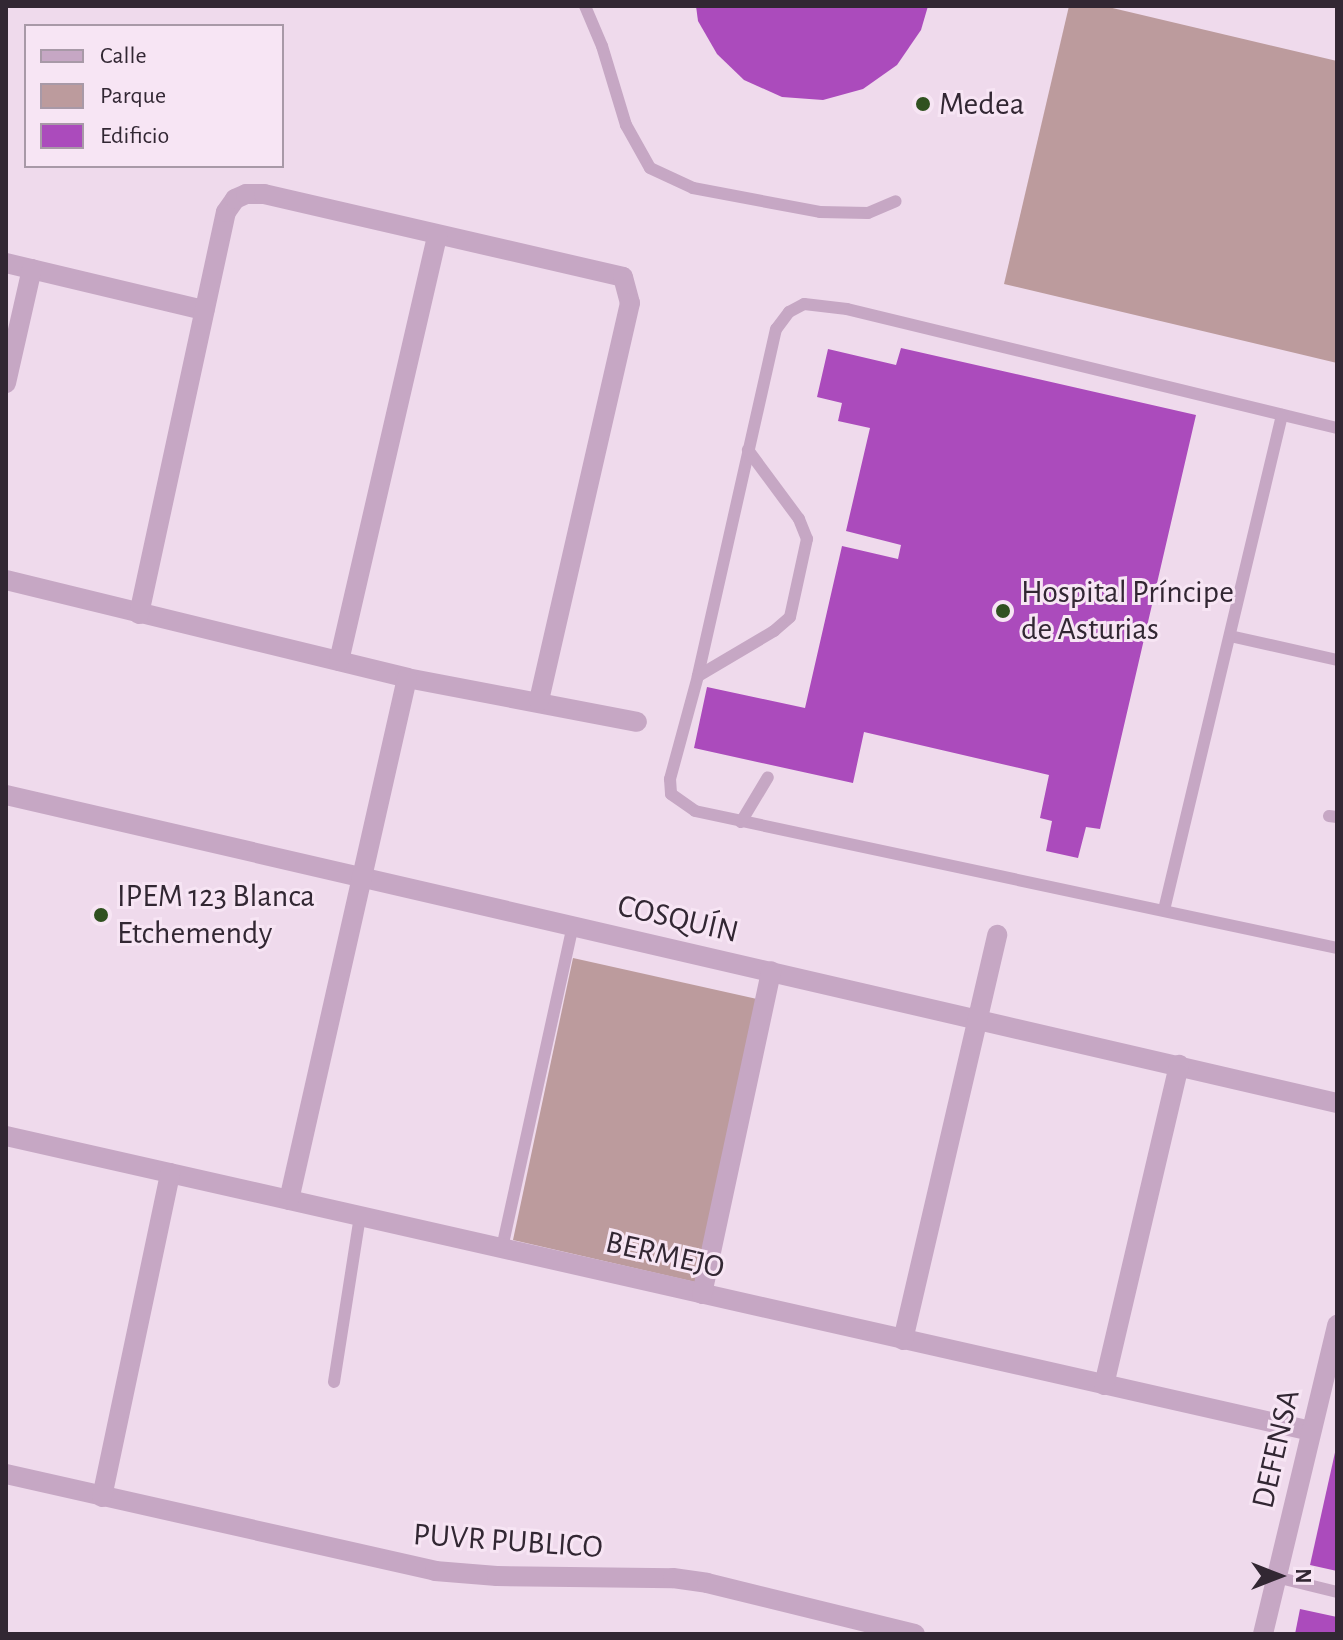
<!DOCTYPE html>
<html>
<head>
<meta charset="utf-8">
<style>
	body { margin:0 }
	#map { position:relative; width:1343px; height:1640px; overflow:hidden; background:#efdaec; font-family:"Alegreya Sans",sans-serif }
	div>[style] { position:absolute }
	.green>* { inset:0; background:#bc9b9d }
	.building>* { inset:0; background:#ab4bbc }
	.service>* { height:12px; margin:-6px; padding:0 6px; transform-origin:6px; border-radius:6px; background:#c6a7c4 }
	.minor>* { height:20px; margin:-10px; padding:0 10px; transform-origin:10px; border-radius:10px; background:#c6a7c4 }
	.dots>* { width:22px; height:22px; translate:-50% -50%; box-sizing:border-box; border:4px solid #f7e5f4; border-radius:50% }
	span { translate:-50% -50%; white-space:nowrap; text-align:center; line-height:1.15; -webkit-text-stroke:6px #f7e5f4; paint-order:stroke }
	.poi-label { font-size:32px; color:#322733 }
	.left { translate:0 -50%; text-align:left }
	.street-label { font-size:32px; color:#322733 }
	.frame { position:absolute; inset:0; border:8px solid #322733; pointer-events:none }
	.legend { position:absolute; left:24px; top:24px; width:260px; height:144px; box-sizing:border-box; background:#f7e5f4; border:2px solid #a899a7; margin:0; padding:10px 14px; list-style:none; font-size:24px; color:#322733 }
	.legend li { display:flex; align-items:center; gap:16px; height:40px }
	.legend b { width:40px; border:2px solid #a899a7 }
	.north { position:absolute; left:1239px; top:1536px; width:80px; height:80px; -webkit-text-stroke:6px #f7e5f4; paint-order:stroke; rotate:90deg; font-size:22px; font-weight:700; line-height:32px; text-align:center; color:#322733 }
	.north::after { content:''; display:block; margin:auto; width:28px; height:36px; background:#322733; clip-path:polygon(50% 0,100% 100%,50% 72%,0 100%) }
</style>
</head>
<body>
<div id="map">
	<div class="green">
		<i style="clip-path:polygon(1069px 6px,1104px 6px,1337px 61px,1337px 363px,1004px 284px)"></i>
		<i style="clip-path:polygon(573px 958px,757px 999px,695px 1282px,513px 1240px)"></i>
	</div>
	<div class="building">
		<i style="clip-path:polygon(696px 6px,928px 6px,921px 30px,897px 65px,863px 89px,823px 100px,782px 97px,744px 80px,717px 54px,698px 21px)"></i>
		<i style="clip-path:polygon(901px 348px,1196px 415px,1100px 829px,1086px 827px,1078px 858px,1046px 851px,1052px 821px,1040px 818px,1049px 775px,864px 732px,853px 783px,694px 748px,707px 687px,805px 708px,842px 546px,898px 559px,901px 545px,846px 531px,870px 428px,838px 421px,842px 403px,817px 397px,828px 349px,896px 365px)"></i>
		<i style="clip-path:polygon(1336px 1448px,1337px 1449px,1337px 1571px,1310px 1565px)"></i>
		<i style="clip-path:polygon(1300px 1609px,1337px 1617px,1337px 1634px,1295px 1634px)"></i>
	</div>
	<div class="service">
		<i style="left:585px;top:6px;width:43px;rotate:67deg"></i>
		<i style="left:602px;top:46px;width:83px;rotate:73.1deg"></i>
		<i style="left:626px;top:125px;width:49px;rotate:60.8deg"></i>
		<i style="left:650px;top:168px;width:47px;rotate:24.9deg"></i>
		<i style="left:693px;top:188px;width:129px;rotate:10.7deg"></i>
		<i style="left:820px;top:212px;width:48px;rotate:1.2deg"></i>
		<i style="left:868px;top:213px;width:30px;rotate:-23deg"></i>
		<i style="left:1337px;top:428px;width:504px;rotate:-166.35deg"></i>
		<i style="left:847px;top:309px;width:43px;rotate:-173.4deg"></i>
		<i style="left:804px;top:304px;width:17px;rotate:152deg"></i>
		<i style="left:789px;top:312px;width:21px;rotate:127deg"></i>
		<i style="left:776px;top:329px;width:356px;rotate:102.7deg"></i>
		<i style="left:698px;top:676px;width:107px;rotate:105.2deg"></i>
		<i style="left:670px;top:779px;width:15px;rotate:86deg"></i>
		<i style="left:671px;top:794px;width:29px;rotate:35deg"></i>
		<i style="left:695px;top:811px;width:656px;rotate:12.05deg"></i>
		<i style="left:1230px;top:636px;width:110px;rotate:12.6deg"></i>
		<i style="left:698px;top:676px;width:88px;rotate:-30.6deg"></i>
		<i style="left:774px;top:631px;width:21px;rotate:-41deg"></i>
		<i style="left:790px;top:617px;width:80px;rotate:-77.7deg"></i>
		<i style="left:807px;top:539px;width:22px;rotate:-112deg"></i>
		<i style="left:799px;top:519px;width:86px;rotate:-126.5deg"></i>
		<i style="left:1329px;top:816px;width:8px;rotate:7deg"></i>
		<i style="left:741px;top:822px;width:52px;rotate:-59deg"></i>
		<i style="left:1164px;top:910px;width:509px;rotate:-76.59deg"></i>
		<i style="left:502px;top:1248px;width:330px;rotate:-77.6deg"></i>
		<i style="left:334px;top:1382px;width:168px;rotate:-81.1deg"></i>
		<i style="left:1276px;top:1577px;width:63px;rotate:13.8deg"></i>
	</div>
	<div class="minor">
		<i style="left:6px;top:263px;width:204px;rotate:13.4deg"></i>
		<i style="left:6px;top:383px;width:117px;rotate:-77.2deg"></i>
		<i style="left:6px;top:580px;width:413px;rotate:13.7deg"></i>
		<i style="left:407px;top:678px;width:234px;rotate:10.8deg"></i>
		<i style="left:139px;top:614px;width:411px;rotate:-77.8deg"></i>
		<i style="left:226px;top:212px;width:16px;rotate:-55deg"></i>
		<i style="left:235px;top:199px;width:12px;rotate:-24deg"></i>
		<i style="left:246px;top:194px;width:18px"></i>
		<i style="left:264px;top:194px;width:368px;rotate:13deg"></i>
		<i style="left:623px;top:277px;width:27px;rotate:75deg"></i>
		<i style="left:630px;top:303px;width:408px;rotate:102.9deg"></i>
		<i style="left:339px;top:661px;width:436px;rotate:-77deg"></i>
		<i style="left:6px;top:795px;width:1366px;rotate:13.03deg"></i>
		<i style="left:6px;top:1136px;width:1338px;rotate:12.74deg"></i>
		<i style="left:289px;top:1200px;width:535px;rotate:-77.26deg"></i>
		<i style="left:702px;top:1294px;width:330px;rotate:-77.9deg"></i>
		<i style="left:903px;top:1340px;width:416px;rotate:-76.9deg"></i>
		<i style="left:1104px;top:1385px;width:329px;rotate:-76.8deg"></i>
		<i style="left:6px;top:1474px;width:440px;rotate:12.7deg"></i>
		<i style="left:435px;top:1571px;width:62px;rotate:4.6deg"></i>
		<i style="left:497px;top:1576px;width:176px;rotate:0.7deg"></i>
		<i style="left:673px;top:1578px;width:34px;rotate:8deg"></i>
		<i style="left:707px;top:1583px;width:214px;rotate:13.8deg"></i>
		<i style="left:102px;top:1497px;width:331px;rotate:-78.1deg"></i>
		<i style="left:1263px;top:1634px;width:318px;rotate:-76.5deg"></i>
	</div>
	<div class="dots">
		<i style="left:923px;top:104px;background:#305120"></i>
		<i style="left:1003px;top:611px;background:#305120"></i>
		<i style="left:101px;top:915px;background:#305120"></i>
	</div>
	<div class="poi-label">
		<span class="left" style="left:939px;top:104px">Medea</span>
		<span class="left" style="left:1021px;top:611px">Hospital Príncipe<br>de Asturias</span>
		<span class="left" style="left:117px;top:915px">IPEM 123 Blanca<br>Etchemendy</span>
	</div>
	<div class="street-label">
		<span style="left:678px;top:919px;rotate:13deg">COSQUÍN</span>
		<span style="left:665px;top:1255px;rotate:13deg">BERMEJO</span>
		<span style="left:1276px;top:1449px;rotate:-77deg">DEFENSA</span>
		<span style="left:508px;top:1541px;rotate:4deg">PUVR PUBLICO</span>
	</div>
	<div class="frame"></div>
	<ul class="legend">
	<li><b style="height:10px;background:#c6a7c4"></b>Calle</li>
	<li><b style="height:22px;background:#bc9b9d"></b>Parque</li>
	<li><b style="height:22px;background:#ab4bbc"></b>Edificio</li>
	</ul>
	<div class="north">N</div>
</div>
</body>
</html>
